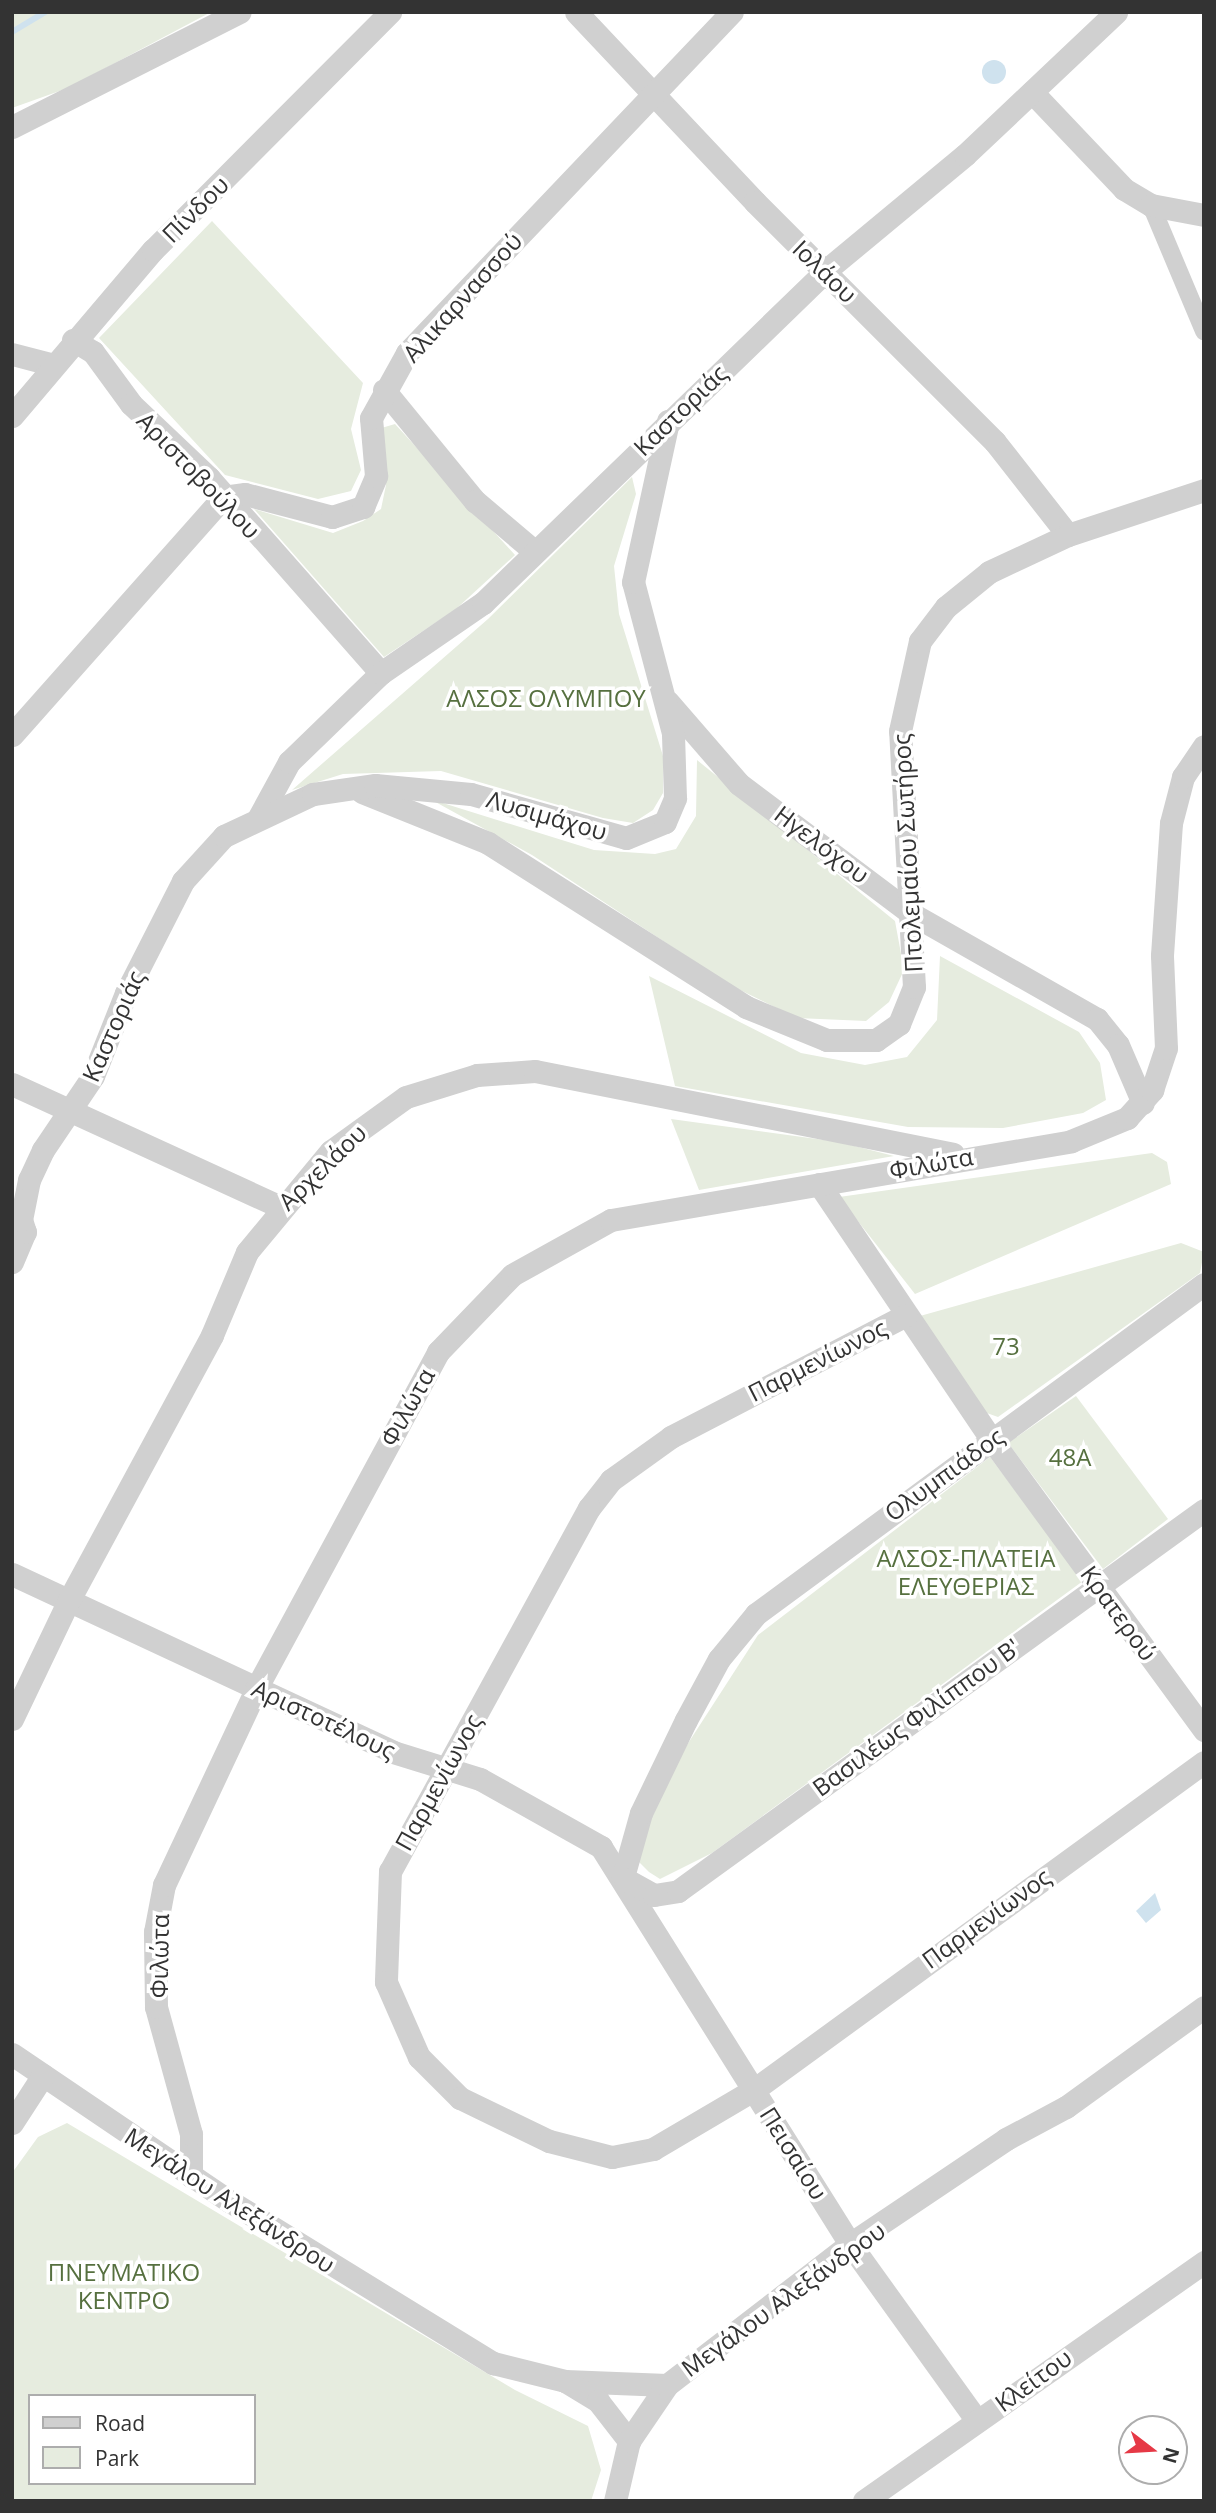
<!DOCTYPE html>
<html>
<head>
<meta charset="utf-8">
<style>
	body { margin:0 }
	#map { position:relative; width:1216px; height:2513px; overflow:hidden; background:#fff; font-family:"Open Sans",sans-serif }
	div>[style] { position:absolute }
	.green>* { inset:0; background:#e6ecdf }
	.water>* { inset:0; background:#cfe2ee }
	.round { border-radius:50% }
	.stream>* { height:6px; margin:-3px; padding:0 3px; transform-origin:3px; border-radius:3px; background:#cfe2ee }
	.pedestrian>* { height:18px; margin:-9px; padding:0 9px; transform-origin:9px; border-radius:9px; background:#d0d0d0 }
	.minor>* { height:23px; margin:-11.5px; padding:0 11.5px; transform-origin:11.5px; border-radius:11.5px; background:#d0d0d0 }
	span { translate:-50% -50%; white-space:nowrap; text-align:center; line-height:1.15; -webkit-text-stroke:7px #fff; paint-order:stroke }
	.street-label { font-size:24px; color:#333 }
	.park-label { font-size:24px; color:#56703f }
	.frame { position:absolute; inset:0; border:14px solid #333; pointer-events:none }
	.legend { position:absolute; left:28px; top:2394px; width:228px; height:91px; box-sizing:border-box; background:#fff; border:2px solid #adadad; margin:0; padding:9px 12px; list-style:none; font-size:21px; color:#333 }
	.legend li { display:flex; align-items:center; gap:14px; height:35px }
	.legend b { width:35px; border:2px solid #adadad }
	.north { position:absolute; left:1118px; top:2415px; width:70px; height:70px; box-sizing:border-box; background:#fff; border:2px solid #adadad; border-radius:50%; rotate:107deg; font-size:19px; font-weight:700; line-height:28px; text-align:center; color:#333 }
	.north::after { content:''; display:block; margin:auto; width:24px; height:32px; background:#e63946; clip-path:polygon(50% 0,100% 100%,50% 72%,0 100%) }
</style>
</head>
<body>
<div id="map">
	<div class="green">
		<i style="clip-path:polygon(12px 12px,211px 12px,68px 88px,12px 108px)"></i>
		<i style="clip-path:polygon(212px 221px,363px 383px,351px 429px,361px 470px,351px 491px,318px 499px,225px 475px,99px 338px)"></i>
		<i style="clip-path:polygon(395px 424px,515px 555px,456px 609px,384px 657px,254px 509px,333px 533px,363px 521px,381px 509px,386px 485px,378px 429px)"></i>
		<i style="clip-path:polygon(632px 477px,636px 494px,614px 566px,619px 614px,663px 756px,663px 793px,653px 810px,633px 823px,603px 818px,441px 771px,343px 774px,292px 790px,488px 619px)"></i>
		<i style="clip-path:polygon(697px 760px,895px 921px,904px 970px,889px 1002px,866px 1021px,797px 1018px,732px 986px,532px 855px,430px 799px,594px 850px,655px 854px,676px 849px,696px 816px)"></i>
		<i style="clip-path:polygon(940px 956px,1079px 1032px,1100px 1063px,1106px 1100px,1083px 1113px,1003px 1128px,908px 1127px,675px 1086px,649px 976px,801px 1053px,865px 1065px,907px 1057px,937px 1020px)"></i>
		<i style="clip-path:polygon(671px 1119px,839px 1142px,894px 1156px,699px 1190px)"></i>
		<i style="clip-path:polygon(1152px 1153px,1167px 1162px,1171px 1184px,915px 1294px,839px 1197px)"></i>
		<i style="clip-path:polygon(1181px 1243px,1204px 1252px,1200px 1273px,998px 1417px,984px 1412px,920px 1316px)"></i>
		<i style="clip-path:polygon(1076px 1396px,1168px 1519px,1103px 1569px,1008px 1443px)"></i>
		<i style="clip-path:polygon(990px 1457px,1083px 1581px,712px 1853px,660px 1879px,649px 1872px,636px 1859px,653px 1815px,685px 1748px,758px 1635px)"></i>
		<i style="clip-path:polygon(evenodd,67px 2123px,515px 2390px,588px 2426px,601px 2470px,591px 2501px,12px 2501px,12px 2173px,38px 2137px,67px 2123px,30px 2396px,254px 2396px,254px 2483px,30px 2483px,30px 2396px)"></i>
	</div>
	<div class="water">
		<i class="round" style="left:982px;top:60px;width:24px;height:24px"></i>
		<i style="clip-path:polygon(1155px 1893px,1161px 1910px,1146px 1923px,1136px 1911px)"></i>
	</div>
	<div class="stream">
		<i style="left:12px;top:32px;width:39px;rotate:-31deg"></i>
	</div>
	<div class="pedestrian">
		<i style="left:1151px;top:205px;width:137px;rotate:67.2deg"></i>
	</div>
	<div class="minor">
		<i style="left:576px;top:12px;width:261px;rotate:46.7deg"></i>
		<i style="left:755px;top:202px;width:339px;rotate:45deg"></i>
		<i style="left:995px;top:442px;width:118px;rotate:51.9deg"></i>
		<i style="left:1032px;top:92px;width:134px;rotate:46.5deg"></i>
		<i style="left:1124px;top:189px;width:31px;rotate:31deg"></i>
		<i style="left:1151px;top:205px;width:54px;rotate:10.7deg"></i>
		<i style="left:12px;top:127px;width:255px;rotate:-26.8deg"></i>
		<i style="left:73px;top:340px;width:23px;rotate:31deg"></i>
		<i style="left:93px;top:352px;width:64px;rotate:53.8deg"></i>
		<i style="left:131px;top:404px;width:108px;rotate:43.5deg"></i>
		<i style="left:209px;top:478px;width:260px;rotate:48.6deg"></i>
		<i style="left:12px;top:354px;width:43px;rotate:14.7deg"></i>
		<i style="left:384px;top:390px;width:144px;rotate:50.7deg"></i>
		<i style="left:475px;top:501px;width:77px;rotate:40.3deg"></i>
		<i style="left:12px;top:416px;width:218px;rotate:-49.7deg"></i>
		<i style="left:153px;top:250px;width:336px;rotate:-45.1deg"></i>
		<i style="left:668px;top:702px;width:108px;rotate:49.1deg"></i>
		<i style="left:739px;top:784px;width:216px;rotate:36.9deg"></i>
		<i style="left:912px;top:914px;width:213px;rotate:29.6deg"></i>
		<i style="left:1097px;top:1019px;width:33px;rotate:51deg"></i>
		<i style="left:1118px;top:1045px;width:63px;rotate:66.7deg"></i>
		<i style="left:12px;top:735px;width:318px;rotate:-48.4deg"></i>
		<i style="left:223px;top:497px;width:22px;rotate:-8deg"></i>
		<i style="left:245px;top:494px;width:90px;rotate:14.8deg"></i>
		<i style="left:332px;top:517px;width:33px;rotate:-18deg"></i>
		<i style="left:363px;top:507px;width:34px;rotate:-67deg"></i>
		<i style="left:376px;top:476px;width:58px;rotate:-94.9deg"></i>
		<i style="left:371px;top:418px;width:74px;rotate:-61deg"></i>
		<i style="left:407px;top:353px;width:471px;rotate:-46.4deg"></i>
		<i style="left:362px;top:792px;width:136px;rotate:22deg"></i>
		<i style="left:488px;top:843px;width:306px;rotate:32.4deg"></i>
		<i style="left:746px;top:1007px;width:87px;rotate:22.2deg"></i>
		<i style="left:827px;top:1040px;width:49px"></i>
		<i style="left:876px;top:1040px;width:28px;rotate:-35deg"></i>
		<i style="left:899px;top:1024px;width:40px;rotate:-68deg"></i>
		<i style="left:914px;top:987px;width:256px;rotate:-93.1deg"></i>
		<i style="left:900px;top:731px;width:92px;rotate:-77.5deg"></i>
		<i style="left:920px;top:641px;width:43px;rotate:-52.6deg"></i>
		<i style="left:946px;top:607px;width:55px;rotate:-39.1deg"></i>
		<i style="left:989px;top:572px;width:87px;rotate:-25.1deg"></i>
		<i style="left:1068px;top:535px;width:143px;rotate:-18.3deg"></i>
		<i style="left:259px;top:817px;width:63px;rotate:-61.4deg"></i>
		<i style="left:289px;top:762px;width:128px;rotate:-44.1deg"></i>
		<i style="left:381px;top:673px;width:124px;rotate:-34.5deg"></i>
		<i style="left:483px;top:603px;width:475px;rotate:-44.1deg"></i>
		<i style="left:824px;top:272px;width:183px;rotate:-39.7deg"></i>
		<i style="left:965px;top:155px;width:208px;rotate:-43.4deg"></i>
		<i style="left:12px;top:1084px;width:294px;rotate:24.6deg"></i>
		<i style="left:819px;top:1184px;width:308px;rotate:56deg"></i>
		<i style="left:991px;top:1439px;width:361px;rotate:53.8deg"></i>
		<i style="left:12px;top:1262px;width:33px;rotate:-67deg"></i>
		<i style="left:25px;top:1232px;width:13px;rotate:-108deg"></i>
		<i style="left:21px;top:1220px;width:41px;rotate:-78.7deg"></i>
		<i style="left:29px;top:1180px;width:33px;rotate:-65deg"></i>
		<i style="left:43px;top:1150px;width:89px;rotate:-56deg"></i>
		<i style="left:93px;top:1076px;width:89px;rotate:-68.3deg"></i>
		<i style="left:126px;top:993px;width:126px;rotate:-63deg"></i>
		<i style="left:183px;top:881px;width:61px;rotate:-47.7deg"></i>
		<i style="left:224px;top:836px;width:98px;rotate:-25.3deg"></i>
		<i style="left:313px;top:794px;width:63px;rotate:-8.3deg"></i>
		<i style="left:375px;top:785px;width:96px;rotate:5.4deg"></i>
		<i style="left:471px;top:794px;width:161px;rotate:15.8deg"></i>
		<i style="left:626px;top:838px;width:42px;rotate:-22.3deg"></i>
		<i style="left:665px;top:822px;width:26px;rotate:-67deg"></i>
		<i style="left:675px;top:798px;width:65px;rotate:-91.8deg"></i>
		<i style="left:673px;top:733px;width:156px;rotate:-104.8deg"></i>
		<i style="left:633px;top:582px;width:165px;rotate:-77.7deg"></i>
		<i style="left:906px;top:1315px;width:265px;rotate:152.6deg"></i>
		<i style="left:671px;top:1437px;width:74px;rotate:144.4deg"></i>
		<i style="left:611px;top:1480px;width:36px;rotate:128deg"></i>
		<i style="left:589px;top:1508px;width:414px;rotate:118.7deg"></i>
		<i style="left:390px;top:1871px;width:111px;rotate:92.1deg"></i>
		<i style="left:386px;top:1982px;width:82px;rotate:66.3deg"></i>
		<i style="left:419px;top:2057px;width:58px;rotate:45deg"></i>
		<i style="left:460px;top:2098px;width:99px;rotate:25.8deg"></i>
		<i style="left:549px;top:2141px;width:65px;rotate:14.3deg"></i>
		<i style="left:612px;top:2157px;width:42px;rotate:-11deg"></i>
		<i style="left:653px;top:2149px;width:118px;rotate:-30.5deg"></i>
		<i style="left:755px;top:2089px;width:555px;rotate:-36.07deg"></i>
		<i style="left:12px;top:1574px;width:421px;rotate:25deg"></i>
		<i style="left:393px;top:1752px;width:91px;rotate:17.2deg"></i>
		<i style="left:480px;top:1779px;width:139px;rotate:29.3deg"></i>
		<i style="left:601px;top:1847px;width:469px;rotate:57.9deg"></i>
		<i style="left:850px;top:2244px;width:218px;rotate:54.3deg"></i>
		<i style="left:12px;top:1719px;width:134px;rotate:-64.4deg"></i>
		<i style="left:70px;top:1598px;width:299px;rotate:-61.6deg"></i>
		<i style="left:212px;top:1335px;width:90px;rotate:-67.1deg"></i>
		<i style="left:247px;top:1252px;width:131px;rotate:-50.3deg"></i>
		<i style="left:331px;top:1151px;width:92px;rotate:-35.8deg"></i>
		<i style="left:406px;top:1097px;width:74px;rotate:-17.2deg"></i>
		<i style="left:477px;top:1075px;width:58px;rotate:-3.9deg"></i>
		<i style="left:535px;top:1071px;width:426px;rotate:11.2deg"></i>
		<i style="left:623px;top:1877px;width:66px;rotate:-74.3deg"></i>
		<i style="left:641px;top:1813px;width:103px;rotate:-64.2deg"></i>
		<i style="left:686px;top:1720px;width:69px;rotate:-61.6deg"></i>
		<i style="left:719px;top:1659px;width:58px;rotate:-50.6deg"></i>
		<i style="left:756px;top:1614px;width:556px;rotate:-36.38deg"></i>
		<i style="left:625px;top:1879px;width:33px;rotate:29deg"></i>
		<i style="left:654px;top:1895px;width:24px;rotate:-9deg"></i>
		<i style="left:678px;top:1891px;width:649px;rotate:-35.92deg"></i>
		<i style="left:12px;top:2054px;width:264px;rotate:34.1deg"></i>
		<i style="left:231px;top:2202px;width:308px;rotate:31.6deg"></i>
		<i style="left:493px;top:2363px;width:74px;rotate:14deg"></i>
		<i style="left:565px;top:2381px;width:102px;rotate:2.2deg"></i>
		<i style="left:12px;top:2123px;width:57px;rotate:-57.1deg"></i>
		<i style="left:191px;top:2176px;width:42px;rotate:-90deg"></i>
		<i style="left:191px;top:2134px;width:132px;rotate:-105.4deg"></i>
		<i style="left:156px;top:2007px;width:75px;rotate:-90.8deg"></i>
		<i style="left:155px;top:1932px;width:48px;rotate:-79.2deg"></i>
		<i style="left:164px;top:1885px;width:219px;rotate:-64.8deg"></i>
		<i style="left:257px;top:1687px;width:381px;rotate:-61.6deg"></i>
		<i style="left:438px;top:1352px;width:107px;rotate:-46.1deg"></i>
		<i style="left:512px;top:1275px;width:113px;rotate:-29.1deg"></i>
		<i style="left:611px;top:1220px;width:467px;rotate:-9.7deg"></i>
		<i style="left:1071px;top:1141px;width:61px;rotate:-22.3deg"></i>
		<i style="left:1127px;top:1118px;width:38px;rotate:-48deg"></i>
		<i style="left:1152px;top:1090px;width:44px;rotate:-71.6deg"></i>
		<i style="left:1166px;top:1048px;width:93px;rotate:-92.5deg"></i>
		<i style="left:1162px;top:955px;width:132px;rotate:-86.1deg"></i>
		<i style="left:1171px;top:823px;width:48px;rotate:-75.4deg"></i>
		<i style="left:1183px;top:777px;width:37px;rotate:-56deg"></i>
		<i style="left:565px;top:2381px;width:39px;rotate:31deg"></i>
		<i style="left:598px;top:2401px;width:51px;rotate:52.2deg"></i>
		<i style="left:615px;top:2501px;width:62px;rotate:-76.9deg"></i>
		<i style="left:629px;top:2441px;width:68px;rotate:-55.8deg"></i>
		<i style="left:667px;top:2385px;width:231px;rotate:-37.6deg"></i>
		<i style="left:850px;top:2244px;width:188px;rotate:-33.9deg"></i>
		<i style="left:1006px;top:2139px;width:68px;rotate:-28.1deg"></i>
		<i style="left:1066px;top:2107px;width:170px;rotate:-35.9deg"></i>
		<i style="left:864px;top:2501px;width:416px;rotate:-35.1deg"></i>
	</div>
	<div class="street-label">
		<span style="left:195px;top:209px;rotate:-45deg">Πίνδου</span>
		<span style="left:825px;top:271px;rotate:44deg">Ιολάου</span>
		<span style="left:462px;top:297px;rotate:-48deg">Αλικαρνασσού</span>
		<span style="left:680px;top:410px;rotate:-44deg">Καστοριάς</span>
		<span style="left:199px;top:475px;rotate:46deg">Αριστοβούλου</span>
		<span style="left:547px;top:815px;rotate:16deg">Λυσιμάχου</span>
		<span style="left:822px;top:844px;rotate:37deg">Ηγελόχου</span>
		<span style="left:907px;top:853px;rotate:-93deg">Πτολεμαίου Σωτήρος</span>
		<span style="left:113px;top:1026px;rotate:-66deg">Καστοριάς</span>
		<span style="left:931px;top:1163px;rotate:-10deg">Φιλώτα</span>
		<span style="left:322px;top:1167px;rotate:-44deg">Αρχελάου</span>
		<span style="left:817px;top:1360px;rotate:-27deg">Παρμενίωνος</span>
		<span style="left:407px;top:1407px;rotate:-61deg">Φιλώτα</span>
		<span style="left:944px;top:1474px;rotate:-36deg">Ολυμπιάδος</span>
		<span style="left:1119px;top:1613px;rotate:54deg">Κρατερού</span>
		<span style="left:916px;top:1717px;rotate:-36deg">Βασιλέως Φιλίππου Β'</span>
		<span style="left:324px;top:1719px;rotate:25deg">Αριστοτέλους</span>
		<span style="left:438px;top:1782px;rotate:-61deg">Παρμενίωνος</span>
		<span style="left:986px;top:1918px;rotate:-36deg">Παρμενίωνος</span>
		<span style="left:159px;top:1956px;rotate:-89deg">Φιλώτα</span>
		<span style="left:794px;top:2153px;rotate:58deg">Πεισαίου</span>
		<span style="left:230px;top:2200px;rotate:33deg">Μεγάλου Αλεξάνδρου</span>
		<span style="left:783px;top:2299px;rotate:-36deg">Μεγάλου Αλεξάνδρου</span>
		<span style="left:1033px;top:2380px;rotate:-36deg">Κλείτου</span>
	</div>
	<div class="park-label">
		<span style="left:546px;top:698px">ΑΛΣΟΣ ΟΛΥΜΠΟΥ</span>
		<span style="left:1006px;top:1346px">73</span>
		<span style="left:1070px;top:1457px">48Α</span>
		<span style="left:966px;top:1572px">ΑΛΣΟΣ-ΠΛΑΤΕΙΑ<br>ΕΛΕΥΘΕΡΙΑΣ</span>
		<span style="left:124px;top:2286px">ΠΝΕΥΜΑΤΙΚΟ<br>ΚΕΝΤΡΟ</span>
	</div>
	<div class="frame"></div>
	<ul class="legend">
	<li><b style="height:9px;background:#d0d0d0"></b>Road</li>
	<li><b style="height:19px;background:#e6ecdf"></b>Park</li>
	</ul>
	<div class="north">N</div>
</div>
</body>
</html>
